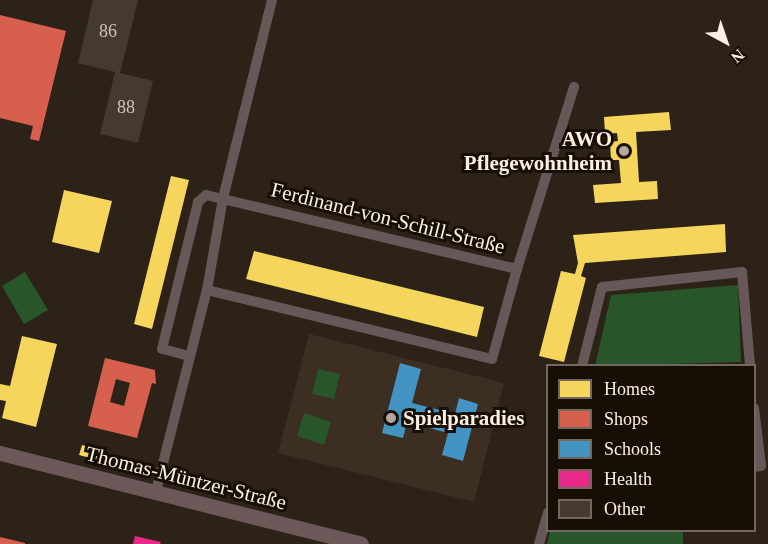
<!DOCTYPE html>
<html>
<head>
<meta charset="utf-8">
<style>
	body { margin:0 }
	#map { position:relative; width:768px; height:544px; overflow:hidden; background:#2d2217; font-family:Georgia,serif }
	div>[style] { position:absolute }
	.education>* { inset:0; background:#3c2f22 }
	.green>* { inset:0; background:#285628 }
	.homes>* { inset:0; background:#f6d55c }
	.shops>* { inset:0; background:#d6604d }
	.schools>* { inset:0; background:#4393c3 }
	.health>* { inset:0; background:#e7298a }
	.building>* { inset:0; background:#443a31 }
	.street>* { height:10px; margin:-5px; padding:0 5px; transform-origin:5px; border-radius:5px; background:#685758 }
	.secondary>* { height:15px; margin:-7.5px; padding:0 7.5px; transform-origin:7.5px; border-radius:7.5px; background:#6c5858 }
	.dots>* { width:16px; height:16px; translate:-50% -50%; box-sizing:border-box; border:3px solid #170e06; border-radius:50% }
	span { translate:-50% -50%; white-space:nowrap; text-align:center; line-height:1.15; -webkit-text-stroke:6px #170e06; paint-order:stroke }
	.number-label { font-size:18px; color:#d0c2b6 }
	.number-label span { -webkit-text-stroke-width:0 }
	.poi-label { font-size:21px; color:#feefe3; font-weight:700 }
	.right { translate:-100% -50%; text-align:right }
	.left { translate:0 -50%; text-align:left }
	.street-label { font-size:21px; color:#feefe3 }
	.legend { position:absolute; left:546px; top:364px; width:210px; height:168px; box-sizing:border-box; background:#170e06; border:2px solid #73685e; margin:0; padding:8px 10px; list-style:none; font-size:18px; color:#feefe3 }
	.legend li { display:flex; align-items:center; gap:12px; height:30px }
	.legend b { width:30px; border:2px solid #73685e }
	.north { position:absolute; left:696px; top:12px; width:60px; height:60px; -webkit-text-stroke:4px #170e06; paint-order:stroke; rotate:140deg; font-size:16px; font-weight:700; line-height:24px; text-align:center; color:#feefe3 }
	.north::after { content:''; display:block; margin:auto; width:21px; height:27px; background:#feefe3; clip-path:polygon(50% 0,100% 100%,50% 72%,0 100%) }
</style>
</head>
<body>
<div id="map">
	<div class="education">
		<i style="clip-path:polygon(309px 334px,504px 383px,474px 502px,278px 453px)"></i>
	</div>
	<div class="green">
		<i style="clip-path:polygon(25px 272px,48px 310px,24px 324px,2px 286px)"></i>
		<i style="clip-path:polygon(738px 285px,741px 362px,595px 366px,611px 295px)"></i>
		<i style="clip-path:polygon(318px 369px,340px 374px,334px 399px,312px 394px)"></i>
		<i style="clip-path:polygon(304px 413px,331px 422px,324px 445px,297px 436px)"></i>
		<i style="clip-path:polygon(550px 531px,683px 531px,683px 544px,547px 544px)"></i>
	</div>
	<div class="homes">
		<i style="clip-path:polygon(669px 112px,671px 130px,636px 132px,639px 182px,657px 181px,658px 199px,595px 203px,593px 185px,621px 183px,619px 160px,611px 160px,610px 142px,618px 141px,617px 133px,605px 134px,604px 117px)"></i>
		<i style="clip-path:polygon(171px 176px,189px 180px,152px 329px,134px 324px)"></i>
		<i style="clip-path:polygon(64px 190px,112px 201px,99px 253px,52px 242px)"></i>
		<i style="clip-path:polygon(725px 224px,726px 252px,585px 263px,581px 276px,586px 278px,564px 362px,539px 356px,561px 271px,575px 274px,578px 263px,573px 235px)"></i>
		<i style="clip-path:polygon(254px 251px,484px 307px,477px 337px,246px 279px)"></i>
		<i style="clip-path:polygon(22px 336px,57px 344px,36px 427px,2px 418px,6px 401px,0 400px,0 384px,10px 386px)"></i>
		<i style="clip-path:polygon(82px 445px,100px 450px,97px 460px,79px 455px)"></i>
	</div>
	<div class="shops">
		<i style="clip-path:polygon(0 15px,66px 31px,39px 141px,30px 139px,33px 126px,0 118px)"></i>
		<i style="clip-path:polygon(evenodd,105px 358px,155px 370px,156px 384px,152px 383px,137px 438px,88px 426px,105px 358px,116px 379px,130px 383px,124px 406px,110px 402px,116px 379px)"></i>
		<i style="clip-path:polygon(0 537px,25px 543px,25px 544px,0 544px)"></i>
	</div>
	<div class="schools">
		<i style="clip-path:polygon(400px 363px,421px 369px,412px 403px,455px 414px,459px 398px,478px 404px,463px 461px,442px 455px,448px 433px,407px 422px,403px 438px,382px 433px)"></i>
	</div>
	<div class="health">
		<i style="clip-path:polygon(135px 536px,161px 542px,160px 544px,133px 544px)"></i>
	</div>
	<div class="building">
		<i style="clip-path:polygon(93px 0,138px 0,120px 73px,153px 81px,138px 143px,100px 134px,115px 72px,78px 63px)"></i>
	</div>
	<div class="street">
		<i style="left:517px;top:269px;width:191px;rotate:-72.6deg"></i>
		<i style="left:189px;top:356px;width:28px;rotate:-165deg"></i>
		<i style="left:162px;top:349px;width:151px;rotate:-76.2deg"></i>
		<i style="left:198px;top:202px;width:11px;rotate:-41deg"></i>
		<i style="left:206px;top:195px;width:320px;rotate:13.4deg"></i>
		<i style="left:517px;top:269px;width:93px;rotate:105.5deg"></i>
		<i style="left:492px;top:359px;width:293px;rotate:-166.4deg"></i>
		<i style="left:582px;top:366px;width:81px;rotate:-75.8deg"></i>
		<i style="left:602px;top:287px;width:141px;rotate:-6.1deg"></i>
		<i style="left:742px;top:272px;width:94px;rotate:85.1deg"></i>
		<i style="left:754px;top:408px;width:58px;rotate:83.1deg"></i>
		<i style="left:761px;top:466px;width:7px;rotate:172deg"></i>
		<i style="left:156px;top:491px;width:207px;rotate:-75.8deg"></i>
		<i style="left:207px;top:290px;width:93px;rotate:-80.1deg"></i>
		<i style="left:223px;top:198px;width:204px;rotate:-76.1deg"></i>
		<i style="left:539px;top:544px;width:33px;rotate:-74deg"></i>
	</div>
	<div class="secondary">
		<i style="left:0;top:453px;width:372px;rotate:14.1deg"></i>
	</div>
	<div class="dots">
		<i style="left:624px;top:151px;background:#b5a79c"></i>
		<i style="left:391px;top:418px;background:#b5a79c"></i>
	</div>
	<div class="number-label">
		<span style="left:108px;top:31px">86</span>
		<span style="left:126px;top:107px">88</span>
	</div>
	<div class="poi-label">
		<span class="right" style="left:612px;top:151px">AWO<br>Pflegewohnheim</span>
		<span class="left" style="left:403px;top:418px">Spielparadies</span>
	</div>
	<div class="street-label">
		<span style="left:388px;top:218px;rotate:14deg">Ferdinand-von-Schill-Straße</span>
		<span style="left:186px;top:478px;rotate:14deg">Thomas-Müntzer-Straße</span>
	</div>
	<ul class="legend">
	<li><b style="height:16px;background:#f6d55c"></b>Homes</li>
	<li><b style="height:16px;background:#d6604d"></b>Shops</li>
	<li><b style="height:16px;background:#4393c3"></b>Schools</li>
	<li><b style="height:16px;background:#e7298a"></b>Health</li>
	<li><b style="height:16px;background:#443a31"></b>Other</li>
	</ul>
	<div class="north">N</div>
</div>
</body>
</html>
